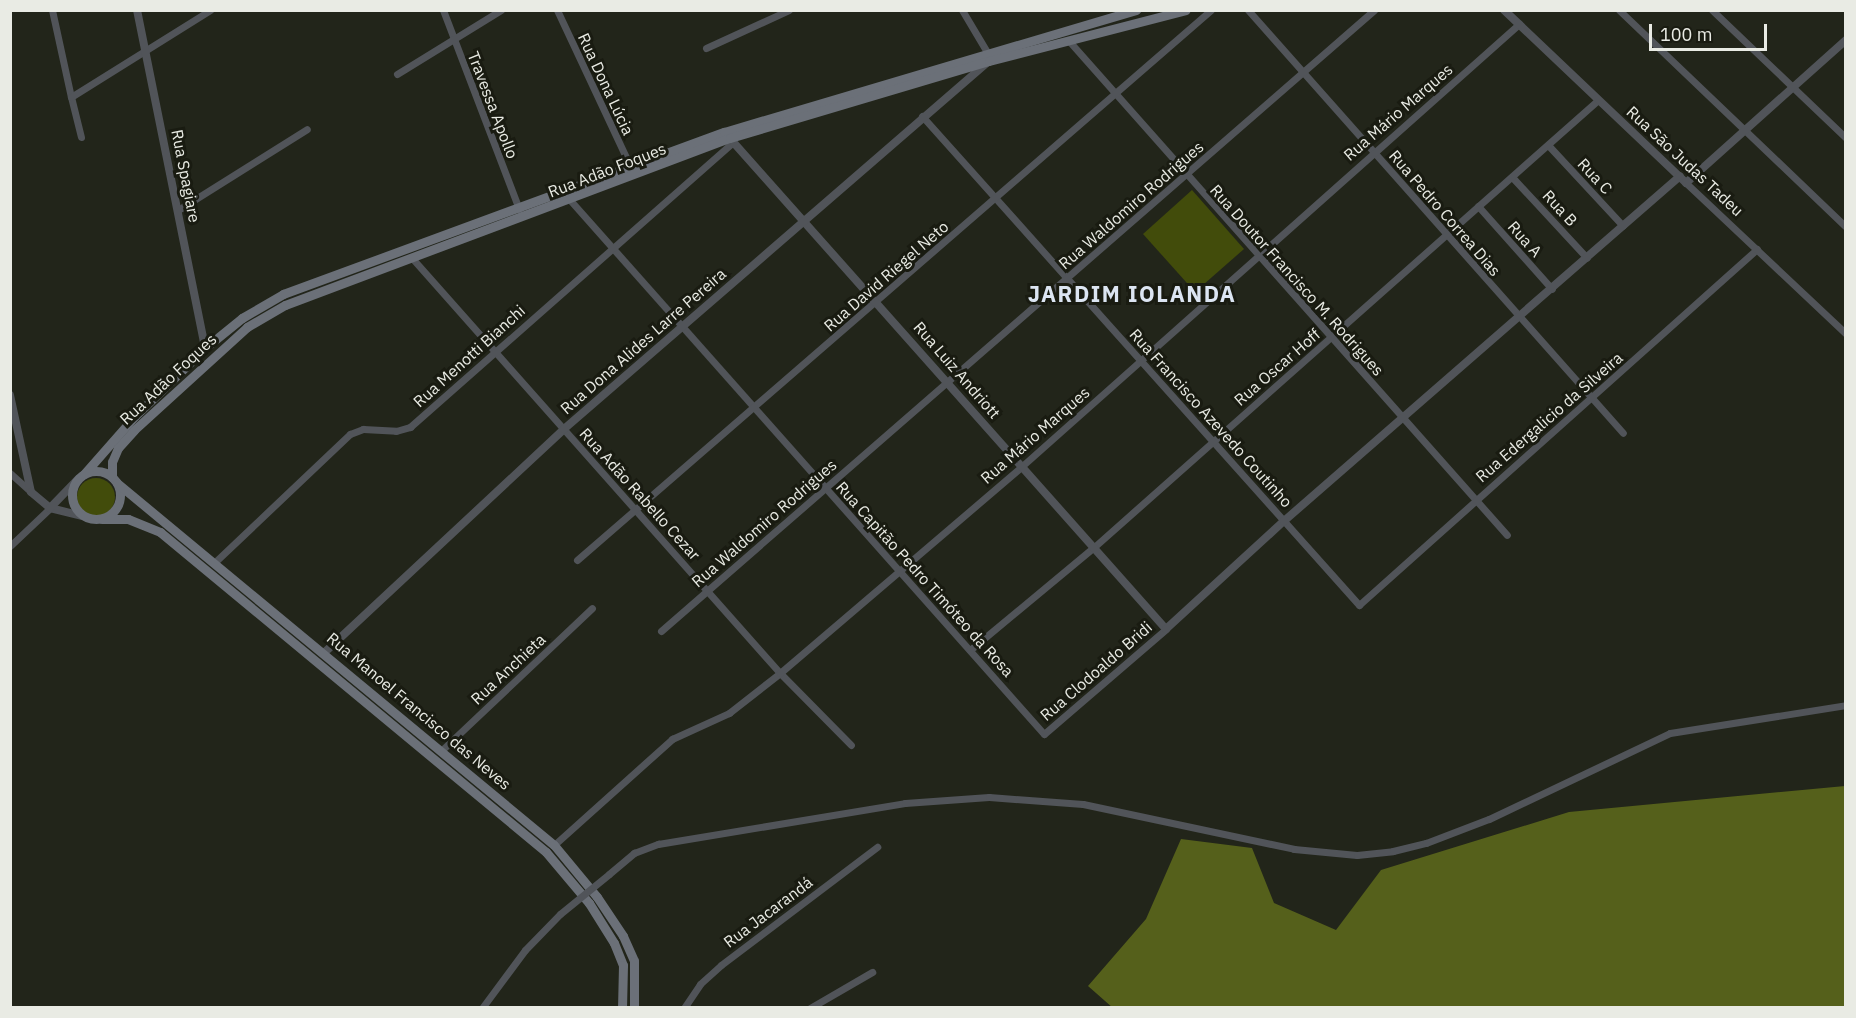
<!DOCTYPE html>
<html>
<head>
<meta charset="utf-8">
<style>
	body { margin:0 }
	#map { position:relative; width:1856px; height:1018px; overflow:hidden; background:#22251a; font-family:"IBM Plex Sans",sans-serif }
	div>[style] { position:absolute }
	.green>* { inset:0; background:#424c0b }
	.round { border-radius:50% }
	.forest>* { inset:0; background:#55601b }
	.minor>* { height:7px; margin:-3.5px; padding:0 3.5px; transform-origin:3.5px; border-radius:3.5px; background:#515459 }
	.tertiary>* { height:8px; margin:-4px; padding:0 4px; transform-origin:4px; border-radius:4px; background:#515459 }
	.secondary>* { height:9px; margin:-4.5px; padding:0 4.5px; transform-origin:4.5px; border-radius:4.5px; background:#6b7078 }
	.secondary>.ring { margin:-4.5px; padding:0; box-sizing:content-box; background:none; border:9px solid #6b7078; border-radius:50% }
	.minor-bridge>* { height:7px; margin:-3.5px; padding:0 3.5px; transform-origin:3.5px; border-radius:3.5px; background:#515459 }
	span { translate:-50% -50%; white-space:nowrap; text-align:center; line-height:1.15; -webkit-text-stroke:6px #191b11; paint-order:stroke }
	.street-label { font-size:16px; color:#e9ebe4 }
	.district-label { font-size:22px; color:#dce5f2; font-weight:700; letter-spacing:1.5px }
	.frame { position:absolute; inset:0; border:12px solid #e9ebe4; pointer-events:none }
	.scale { position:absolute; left:1649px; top:24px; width:118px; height:27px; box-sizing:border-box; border:3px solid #e9ebe4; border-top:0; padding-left:8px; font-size:18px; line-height:21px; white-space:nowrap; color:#e9ebe4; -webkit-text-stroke:4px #191b11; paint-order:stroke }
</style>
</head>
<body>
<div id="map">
	<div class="green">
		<i style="clip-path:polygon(1192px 190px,1244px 249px,1195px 292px,1143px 234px)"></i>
		<i class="round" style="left:77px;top:478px;width:38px;height:38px"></i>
	</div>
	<div class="forest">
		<i style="clip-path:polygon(1845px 786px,1845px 1007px,1113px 1008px,1088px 986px,1146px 919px,1181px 839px,1252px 848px,1274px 903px,1336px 930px,1381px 870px,1569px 812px)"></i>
	</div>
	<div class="minor">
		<i style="left:52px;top:10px;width:89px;rotate:77.7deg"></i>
		<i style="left:443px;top:10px;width:213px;rotate:69.1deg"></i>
		<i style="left:557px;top:10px;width:174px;rotate:64.9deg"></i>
		<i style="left:962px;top:10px;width:49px;rotate:59.2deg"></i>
		<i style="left:1248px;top:10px;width:565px;rotate:48.44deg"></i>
		<i style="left:1619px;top:10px;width:314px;rotate:43.7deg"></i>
		<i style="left:1712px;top:10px;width:185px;rotate:43.7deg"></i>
		<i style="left:1069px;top:41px;width:660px;rotate:48.44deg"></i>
		<i style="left:706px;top:48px;width:91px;rotate:-24.6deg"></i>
		<i style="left:397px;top:74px;width:122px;rotate:-31.6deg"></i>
		<i style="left:922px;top:116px;width:656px;rotate:48.21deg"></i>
		<i style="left:1359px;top:605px;width:534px;rotate:-41.81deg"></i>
		<i style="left:81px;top:137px;width:41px;rotate:-104deg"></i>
		<i style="left:71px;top:97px;width:164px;rotate:-32deg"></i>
		<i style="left:1548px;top:145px;width:110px;rotate:47.2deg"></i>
		<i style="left:1512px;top:177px;width:110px;rotate:47.2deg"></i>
		<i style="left:1686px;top:183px;width:220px;rotate:43.3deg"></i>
		<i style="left:570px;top:200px;width:714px;rotate:48.41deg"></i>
		<i style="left:1044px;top:734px;width:161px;rotate:-40.7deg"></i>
		<i style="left:1478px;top:206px;width:111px;rotate:48.3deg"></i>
		<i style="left:178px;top:210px;width:152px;rotate:-32.1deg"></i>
		<i style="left:412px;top:258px;width:555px;rotate:48.44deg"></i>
		<i style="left:780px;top:673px;width:101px;rotate:45.4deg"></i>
		<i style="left:10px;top:473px;width:28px;rotate:42deg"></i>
		<i style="left:10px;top:546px;width:55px;rotate:-43.5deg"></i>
		<i style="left:577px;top:560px;width:839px;rotate:-40.94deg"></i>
		<i style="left:215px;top:562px;width:186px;rotate:-43.5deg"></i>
		<i style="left:350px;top:434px;width:14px;rotate:-21deg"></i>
		<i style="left:363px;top:429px;width:33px;rotate:3deg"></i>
		<i style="left:396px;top:431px;width:15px;rotate:-16deg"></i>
		<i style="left:410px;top:427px;width:431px;rotate:-41.4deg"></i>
		<i style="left:661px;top:631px;width:946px;rotate:-41.05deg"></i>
		<i style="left:970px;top:650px;width:160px;rotate:-39.7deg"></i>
		<i style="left:1093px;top:548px;width:675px;rotate:-41.58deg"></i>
		<i style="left:443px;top:749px;width:205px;rotate:-43.4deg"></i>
		<i style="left:554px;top:845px;width:159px;rotate:-41.9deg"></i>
		<i style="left:672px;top:739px;width:63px;rotate:-24.5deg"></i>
		<i style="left:729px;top:713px;width:65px;rotate:-38.1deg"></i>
		<i style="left:780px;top:673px;width:317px;rotate:-40.5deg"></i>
		<i style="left:1021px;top:467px;width:667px;rotate:-41.65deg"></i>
		<i style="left:609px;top:874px;width:33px;rotate:-40deg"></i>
		<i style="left:634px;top:853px;width:26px;rotate:-21deg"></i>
		<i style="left:658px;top:844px;width:250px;rotate:-9.4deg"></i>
		<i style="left:905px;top:803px;width:84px;rotate:-4.1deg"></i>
		<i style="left:989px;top:797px;width:94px;rotate:4.3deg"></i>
		<i style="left:1083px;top:804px;width:216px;rotate:12deg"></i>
		<i style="left:1294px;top:849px;width:63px;rotate:5.4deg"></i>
		<i style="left:1357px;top:855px;width:36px;rotate:-6deg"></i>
		<i style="left:1393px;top:851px;width:34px;rotate:-14deg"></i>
		<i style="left:1426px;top:843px;width:67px;rotate:-20.9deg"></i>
		<i style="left:1489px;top:819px;width:200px;rotate:-25.4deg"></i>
		<i style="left:1670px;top:733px;width:178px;rotate:-9deg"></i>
		<i style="left:482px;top:1008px;width:72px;rotate:-53.4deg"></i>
		<i style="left:525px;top:950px;width:50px;rotate:-45.8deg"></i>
		<i style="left:684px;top:1008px;width:29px;rotate:-56deg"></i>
		<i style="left:700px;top:984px;width:28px;rotate:-42deg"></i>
		<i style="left:721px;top:965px;width:196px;rotate:-37.1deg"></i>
		<i style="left:810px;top:1008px;width:72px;rotate:-30.1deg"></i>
	</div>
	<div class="tertiary">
		<i style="left:137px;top:10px;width:345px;rotate:78.6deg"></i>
		<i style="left:1504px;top:10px;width:251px;rotate:43.5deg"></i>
		<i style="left:1686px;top:183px;width:215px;rotate:-41.8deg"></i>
		<i style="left:726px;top:134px;width:662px;rotate:48.37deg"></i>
		<i style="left:1166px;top:629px;width:160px;rotate:-42.5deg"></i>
		<i style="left:1284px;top:521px;width:525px;rotate:-41.06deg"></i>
		<i style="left:10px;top:395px;width:99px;rotate:77.8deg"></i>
		<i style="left:31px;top:492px;width:25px;rotate:40deg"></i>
		<i style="left:50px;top:508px;width:38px;rotate:14deg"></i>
		<i style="left:50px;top:508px;width:40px;rotate:-46deg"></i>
		<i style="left:325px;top:652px;width:327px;rotate:-43deg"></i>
		<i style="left:564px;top:429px;width:561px;rotate:-40.88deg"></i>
	</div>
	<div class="secondary">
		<i class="ring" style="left:72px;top:471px;width:39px;height:39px"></i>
		<i style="left:84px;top:474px;width:76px;rotate:-48.7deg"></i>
		<i style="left:134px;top:417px;width:99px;rotate:-44.2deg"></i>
		<i style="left:205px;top:348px;width:48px;rotate:-39deg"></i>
		<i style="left:242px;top:318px;width:48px;rotate:-30.3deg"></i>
		<i style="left:283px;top:294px;width:470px;rotate:-20.2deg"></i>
		<i style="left:724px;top:132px;width:430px;rotate:-16.5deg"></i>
		<i style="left:112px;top:477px;width:15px;rotate:-90deg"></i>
		<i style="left:112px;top:462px;width:15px;rotate:-67deg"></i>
		<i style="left:118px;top:448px;width:24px;rotate:-48deg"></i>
		<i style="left:134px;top:430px;width:153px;rotate:-42.3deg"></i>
		<i style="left:247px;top:327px;width:44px;rotate:-30.1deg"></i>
		<i style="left:285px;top:305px;width:475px;rotate:-20.6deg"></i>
		<i style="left:730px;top:138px;width:270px;rotate:-16.6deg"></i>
		<i style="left:989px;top:61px;width:203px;rotate:-14.5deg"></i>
		<i style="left:117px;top:483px;width:567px;rotate:39.64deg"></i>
		<i style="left:554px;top:845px;width:67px;rotate:50.4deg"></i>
		<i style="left:597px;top:897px;width:47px;rotate:56.3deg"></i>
		<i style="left:623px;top:936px;width:27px;rotate:66deg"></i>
		<i style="left:634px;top:961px;width:47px;rotate:90deg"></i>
		<i style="left:102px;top:519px;width:26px"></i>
		<i style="left:128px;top:519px;width:35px;rotate:22deg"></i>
		<i style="left:160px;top:532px;width:501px;rotate:39.66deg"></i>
		<i style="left:546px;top:852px;width:67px;rotate:49.9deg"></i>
		<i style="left:589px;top:903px;width:47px;rotate:58deg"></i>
		<i style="left:614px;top:943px;width:24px;rotate:68deg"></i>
		<i style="left:623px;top:965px;width:43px;rotate:91.3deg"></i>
	</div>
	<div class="minor-bridge">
		<i style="left:560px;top:914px;width:63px;rotate:-39.2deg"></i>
	</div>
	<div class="street-label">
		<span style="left:606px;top:84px;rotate:65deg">Rua Dona Lúcia</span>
		<span style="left:493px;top:105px;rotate:69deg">Travessa Apollo</span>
		<span style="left:1398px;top:112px;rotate:-41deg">Rua Mário Marques</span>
		<span style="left:1685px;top:161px;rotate:43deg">Rua São Judas Tadeu</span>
		<span style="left:607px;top:170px;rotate:-21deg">Rua Adão Foques</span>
		<span style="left:186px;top:176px;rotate:79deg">Rua Spagiare</span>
		<span style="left:1595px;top:176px;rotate:47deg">Rua C</span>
		<span style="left:1131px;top:205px;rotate:-41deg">Rua Waldomiro Rodrigues</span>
		<span style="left:1560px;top:208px;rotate:47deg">Rua B</span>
		<span style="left:1445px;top:213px;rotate:49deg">Rua Pedro Correa Dias</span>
		<span style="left:1525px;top:239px;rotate:48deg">Rua A</span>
		<span style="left:886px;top:276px;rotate:-41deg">Rua David Riegel Neto</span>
		<span style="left:1297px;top:280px;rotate:48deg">Rua Doutor Francisco M. Rodrigues</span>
		<span style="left:643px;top:341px;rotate:-41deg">Rua Dona Alides Larre Pereira</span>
		<span style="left:469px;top:356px;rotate:-42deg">Rua Menotti Bianchi</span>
		<span style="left:1277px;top:367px;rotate:-41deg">Rua Oscar Hoff</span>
		<span style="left:957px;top:370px;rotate:49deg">Rua Luiz Andriott</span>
		<span style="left:168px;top:379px;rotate:-43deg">Rua Adão Foques</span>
		<span style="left:1549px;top:417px;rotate:-41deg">Rua Edergalicio da Silveira</span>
		<span style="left:1211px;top:418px;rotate:48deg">Rua Francisco Azevedo Coutinho</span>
		<span style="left:1035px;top:435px;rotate:-41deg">Rua Mário Marques</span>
		<span style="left:640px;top:494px;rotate:48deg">Rua Adão Rabello Cezar</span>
		<span style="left:764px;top:523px;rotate:-41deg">Rua Waldomiro Rodrigues</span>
		<span style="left:925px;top:579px;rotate:48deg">Rua Capitão Pedro Timóteo da Rosa</span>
		<span style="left:508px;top:669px;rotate:-43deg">Rua Anchieta</span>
		<span style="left:1096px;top:671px;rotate:-41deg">Rua Clodoaldo Bridi</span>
		<span style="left:419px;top:711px;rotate:40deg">Rua Manoel Francisco das Neves</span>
		<span style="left:768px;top:912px;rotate:-37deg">Rua Jacarandá</span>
	</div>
	<div class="district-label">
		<span style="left:1132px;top:294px">JARDIM IOLANDA</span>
	</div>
	<div class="frame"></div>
	<div class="scale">100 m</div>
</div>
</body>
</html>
